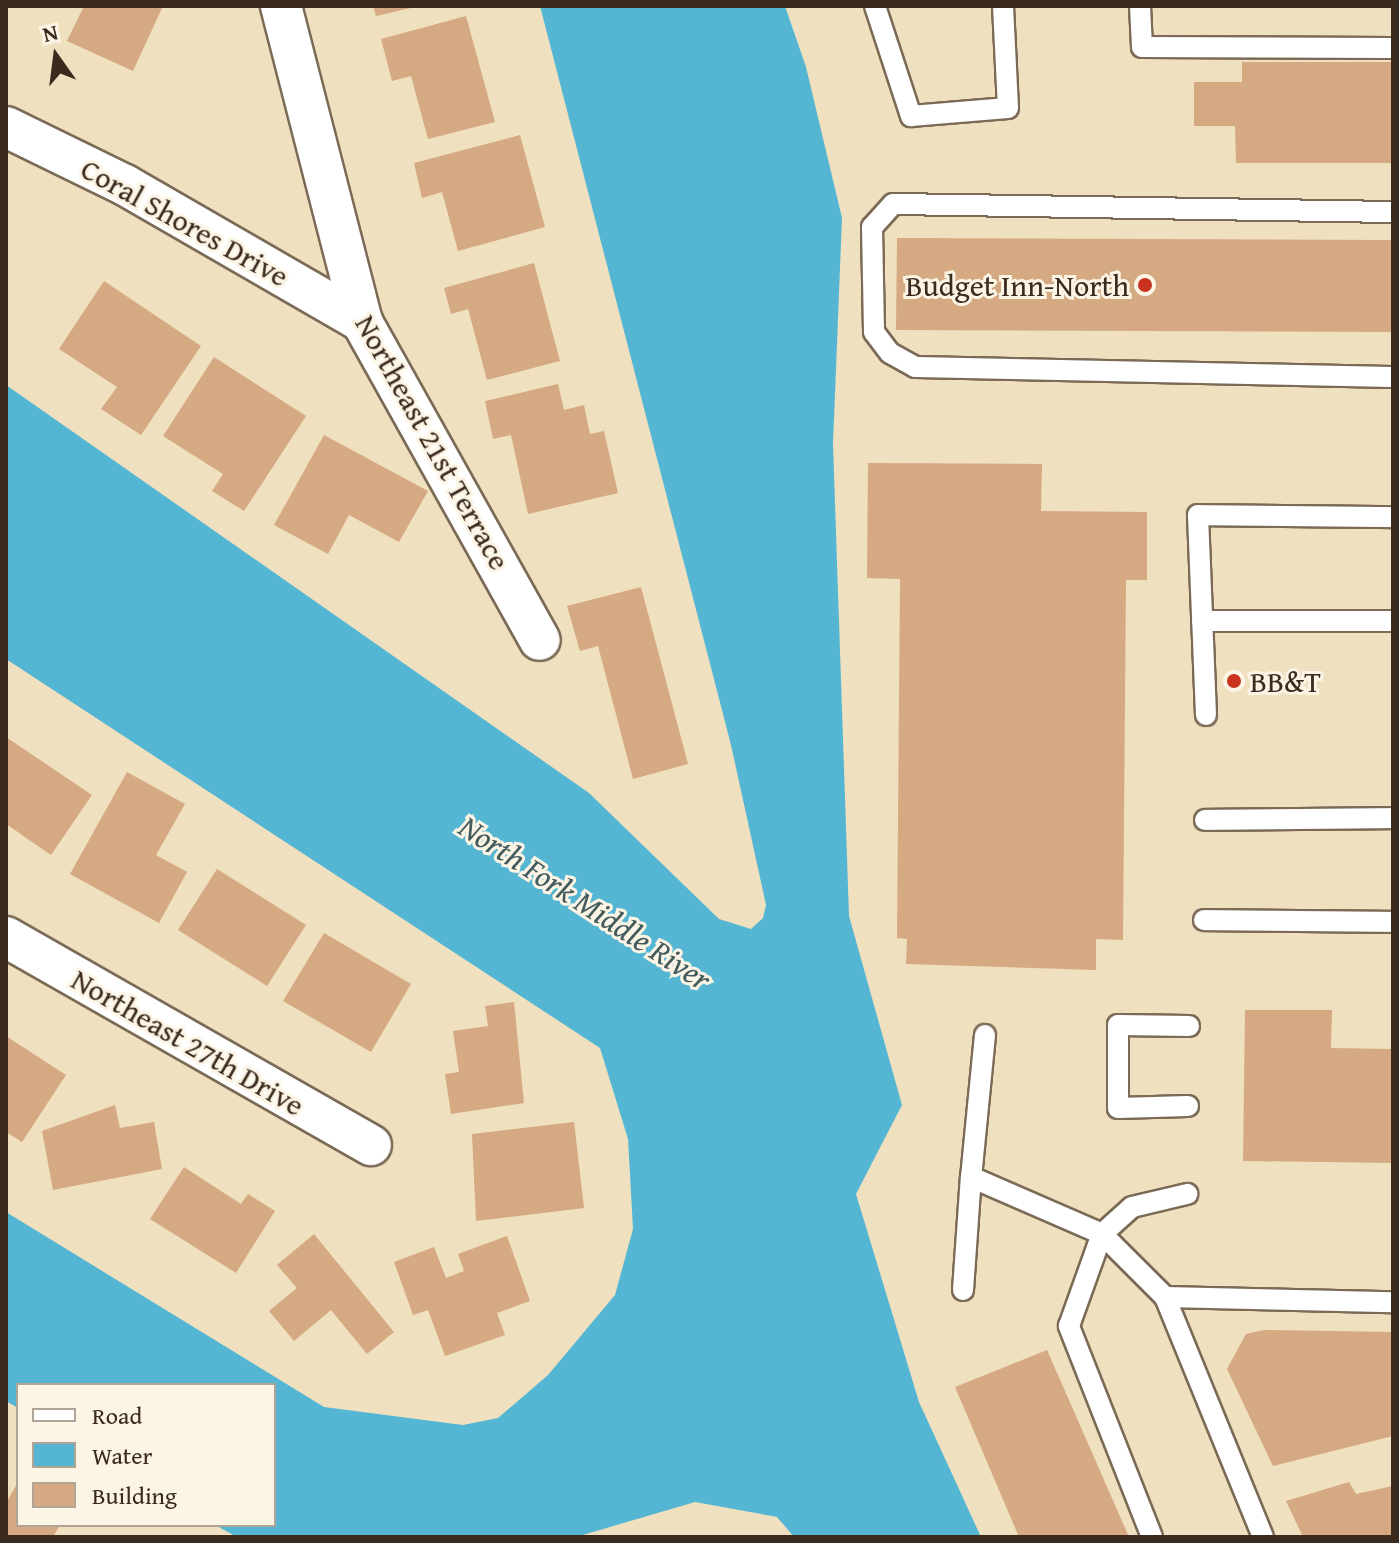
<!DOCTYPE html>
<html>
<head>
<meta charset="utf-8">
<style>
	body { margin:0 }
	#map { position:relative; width:1399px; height:1543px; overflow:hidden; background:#efe0bf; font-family:"Gentium Book Plus",serif }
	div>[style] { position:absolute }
	.water>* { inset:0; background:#55b6d4 }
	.building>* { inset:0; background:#d5a981 }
	.roads { filter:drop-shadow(2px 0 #7a6a56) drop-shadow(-2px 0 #7a6a56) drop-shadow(0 2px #7a6a56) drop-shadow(0 -2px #7a6a56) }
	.service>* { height:20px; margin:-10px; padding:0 10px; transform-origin:10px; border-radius:10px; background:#fff }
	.minor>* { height:40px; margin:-20px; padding:0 20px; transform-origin:20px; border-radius:20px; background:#fff }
	.dots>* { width:22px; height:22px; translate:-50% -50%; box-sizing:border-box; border:4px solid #fcf5e5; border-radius:50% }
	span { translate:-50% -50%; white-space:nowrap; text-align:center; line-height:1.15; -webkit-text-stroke:6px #fcf5e5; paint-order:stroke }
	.street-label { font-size:30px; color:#3b2a1e }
	.poi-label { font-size:30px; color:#3b2a1e }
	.right { translate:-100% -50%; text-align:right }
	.left { translate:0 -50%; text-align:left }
	.water-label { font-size:32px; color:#445b5e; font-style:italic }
	.frame { position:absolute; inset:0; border:8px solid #3b2a1e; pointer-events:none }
	.legend { position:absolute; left:16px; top:1383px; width:260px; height:144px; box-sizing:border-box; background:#fcf5e5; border:2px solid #afa495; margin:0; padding:10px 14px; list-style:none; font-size:24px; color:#3b2a1e }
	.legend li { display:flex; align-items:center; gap:16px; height:40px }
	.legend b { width:40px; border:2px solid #afa495 }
	.north { position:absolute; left:16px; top:16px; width:80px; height:80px; -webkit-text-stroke:6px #fcf5e5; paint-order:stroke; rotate:346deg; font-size:22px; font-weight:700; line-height:32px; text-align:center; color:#3b2a1e }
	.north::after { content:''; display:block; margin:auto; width:28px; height:36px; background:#3b2a1e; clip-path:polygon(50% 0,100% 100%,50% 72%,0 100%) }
</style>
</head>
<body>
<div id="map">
	<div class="water">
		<i style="clip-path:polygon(540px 6px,785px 6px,806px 67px,842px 218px,833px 444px,849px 916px,902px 1105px,856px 1194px,919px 1402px,981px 1537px,794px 1537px,777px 1517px,695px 1502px,576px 1537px,237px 1537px,215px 1525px,274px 1525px,274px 1385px,18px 1385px,18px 1408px,6px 1401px,6px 1212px,324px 1407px,463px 1425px,498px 1418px,548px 1375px,615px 1295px,633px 1229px,628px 1139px,600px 1048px,6px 659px,6px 385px,589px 793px,719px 919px,751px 929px,763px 918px,766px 905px,731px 745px)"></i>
	</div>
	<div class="building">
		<i style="clip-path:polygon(84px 6px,163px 6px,133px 71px,67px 41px)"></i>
		<i style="clip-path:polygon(373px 6px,415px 6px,415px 7px,376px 16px)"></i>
		<i style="clip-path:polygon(466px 16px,495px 122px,428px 139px,411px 76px,392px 81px,381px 39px)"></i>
		<i style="clip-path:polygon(1242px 62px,1393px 62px,1393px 163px,1236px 163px,1235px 126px,1194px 126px,1194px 82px,1242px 82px)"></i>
		<i style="clip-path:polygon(520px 135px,545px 227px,458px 251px,442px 192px,422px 198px,414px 163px)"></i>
		<i style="clip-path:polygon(897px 238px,1393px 240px,1393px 332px,896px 330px)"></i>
		<i style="clip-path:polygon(534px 263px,560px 361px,487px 380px,468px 309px,451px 314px,444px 288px)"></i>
		<i style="clip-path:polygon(104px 281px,201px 346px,141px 435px,101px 409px,117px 387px,59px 349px)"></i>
		<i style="clip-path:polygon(214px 357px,306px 416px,244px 511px,212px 491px,223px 474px,163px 436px)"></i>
		<i style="clip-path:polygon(558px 384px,564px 410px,584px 405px,590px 434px,604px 431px,618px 493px,528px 514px,511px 435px,493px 439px,485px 401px)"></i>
		<i style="clip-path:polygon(324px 435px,428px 491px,399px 542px,349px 515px,328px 554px,274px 525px)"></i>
		<i style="clip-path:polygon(868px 463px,1042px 464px,1041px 511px,1147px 512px,1147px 580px,1126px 580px,1123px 940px,1096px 939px,1096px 970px,906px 964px,907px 939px,897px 938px,900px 579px,867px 578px)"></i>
		<i style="clip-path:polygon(641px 587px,688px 764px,633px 779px,598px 646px,580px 651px,567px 606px)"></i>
		<i style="clip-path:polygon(6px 737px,92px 795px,51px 855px,6px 824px)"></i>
		<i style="clip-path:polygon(127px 772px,185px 804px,156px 855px,187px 872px,159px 923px,70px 874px)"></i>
		<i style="clip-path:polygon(217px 869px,306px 925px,267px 986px,178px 930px)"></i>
		<i style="clip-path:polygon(324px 933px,411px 984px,371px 1052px,283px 1001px)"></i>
		<i style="clip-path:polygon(514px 1002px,524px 1103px,451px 1114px,445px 1074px,459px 1072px,453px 1031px,488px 1026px,485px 1006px)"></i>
		<i style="clip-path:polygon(1245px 1010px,1332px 1010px,1331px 1048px,1393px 1049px,1393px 1163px,1243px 1161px)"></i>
		<i style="clip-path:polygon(6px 1036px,66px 1075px,22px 1142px,6px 1132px)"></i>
		<i style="clip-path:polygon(115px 1105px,120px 1128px,154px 1122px,162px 1169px,53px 1190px,42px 1131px)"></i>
		<i style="clip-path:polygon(574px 1122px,584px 1208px,476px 1221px,472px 1134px)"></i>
		<i style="clip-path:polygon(184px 1167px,241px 1204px,248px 1194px,275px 1211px,236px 1273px,150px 1219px)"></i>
		<i style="clip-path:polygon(314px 1234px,394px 1332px,367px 1354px,331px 1310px,294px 1341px,269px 1311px,297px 1288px,277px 1265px)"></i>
		<i style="clip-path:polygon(507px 1236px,530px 1301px,497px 1313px,505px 1335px,445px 1356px,428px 1310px,413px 1315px,394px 1262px,434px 1247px,446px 1278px,464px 1271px,458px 1254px)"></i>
		<i style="clip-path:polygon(1264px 1330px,1393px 1332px,1393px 1436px,1273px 1466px,1227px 1369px,1246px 1334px)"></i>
		<i style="clip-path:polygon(1047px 1350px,1129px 1537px,1019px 1537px,955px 1387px)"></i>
		<i style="clip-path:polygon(18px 1482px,18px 1525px,60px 1525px,53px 1537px,6px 1537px,6px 1503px)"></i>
		<i style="clip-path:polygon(1349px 1482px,1356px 1494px,1393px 1486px,1393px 1537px,1303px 1537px,1286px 1501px)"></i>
	</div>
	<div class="roads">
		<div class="service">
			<i style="left:875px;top:6px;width:116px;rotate:71.9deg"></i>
			<i style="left:911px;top:116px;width:97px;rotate:-4.7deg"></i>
			<i style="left:1008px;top:108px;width:102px;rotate:-92.8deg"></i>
			<i style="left:1140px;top:6px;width:41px;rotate:87.2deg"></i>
			<i style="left:1142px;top:47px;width:251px;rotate:0.2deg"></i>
			<i style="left:1393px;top:212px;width:500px;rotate:-179.08deg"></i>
			<i style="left:893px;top:204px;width:31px;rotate:132deg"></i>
			<i style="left:872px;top:227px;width:105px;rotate:88.9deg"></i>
			<i style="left:874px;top:332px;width:26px;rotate:53deg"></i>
			<i style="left:890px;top:353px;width:29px;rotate:29deg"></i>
			<i style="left:915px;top:367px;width:478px;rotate:1.2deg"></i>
			<i style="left:1202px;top:621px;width:191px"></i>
			<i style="left:1206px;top:715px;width:200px;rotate:-92.3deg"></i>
			<i style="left:1198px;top:515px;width:195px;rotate:0.6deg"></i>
			<i style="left:1205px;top:820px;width:188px;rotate:-0.6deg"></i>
			<i style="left:1204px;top:920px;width:189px;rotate:0.6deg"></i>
			<i style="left:985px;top:1035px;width:143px;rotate:95.6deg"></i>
			<i style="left:971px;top:1177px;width:143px;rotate:23.5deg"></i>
			<i style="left:1102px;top:1234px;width:40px;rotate:-42deg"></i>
			<i style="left:1132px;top:1207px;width:57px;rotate:-13.3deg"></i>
			<i style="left:1188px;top:1106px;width:70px;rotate:178.4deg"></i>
			<i style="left:1118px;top:1108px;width:83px;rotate:-90deg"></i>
			<i style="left:1118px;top:1025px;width:71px;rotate:0.8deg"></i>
			<i style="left:963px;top:1290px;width:113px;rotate:-86deg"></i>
			<i style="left:1152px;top:1537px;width:227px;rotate:-111.5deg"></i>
			<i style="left:1069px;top:1326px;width:98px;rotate:-70.3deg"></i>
			<i style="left:1102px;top:1234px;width:89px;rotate:45deg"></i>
			<i style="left:1263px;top:1537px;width:259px;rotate:-112.2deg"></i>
			<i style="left:1165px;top:1297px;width:228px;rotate:1.3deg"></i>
		</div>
		<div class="minor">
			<i style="left:281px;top:6px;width:326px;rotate:75.6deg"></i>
			<i style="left:362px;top:322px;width:364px;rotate:60.8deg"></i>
			<i style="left:6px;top:127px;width:132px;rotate:26deg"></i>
			<i style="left:125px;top:185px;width:274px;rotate:30deg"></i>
			<i style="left:6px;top:937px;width:420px;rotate:29.7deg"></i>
		</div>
	</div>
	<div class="dots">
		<i style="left:1145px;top:285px;background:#c8321e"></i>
		<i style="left:1234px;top:681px;background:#c8321e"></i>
	</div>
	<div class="street-label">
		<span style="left:185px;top:222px;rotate:29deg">Coral Shores Drive</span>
		<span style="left:433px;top:442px;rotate:61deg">Northeast 21st Terrace</span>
		<span style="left:188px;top:1042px;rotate:30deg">Northeast 27th Drive</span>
	</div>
	<div class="poi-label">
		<span class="right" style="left:1129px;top:285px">Budget Inn-North</span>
		<span class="left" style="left:1250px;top:681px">BB&amp;T</span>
	</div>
	<div class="water-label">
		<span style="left:585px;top:903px;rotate:33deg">North Fork Middle River</span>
	</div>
	<div class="frame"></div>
	<ul class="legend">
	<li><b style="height:10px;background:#fff"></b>Road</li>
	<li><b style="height:22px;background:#55b6d4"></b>Water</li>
	<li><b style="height:22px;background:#d5a981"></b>Building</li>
	</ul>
	<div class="north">N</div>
</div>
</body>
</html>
